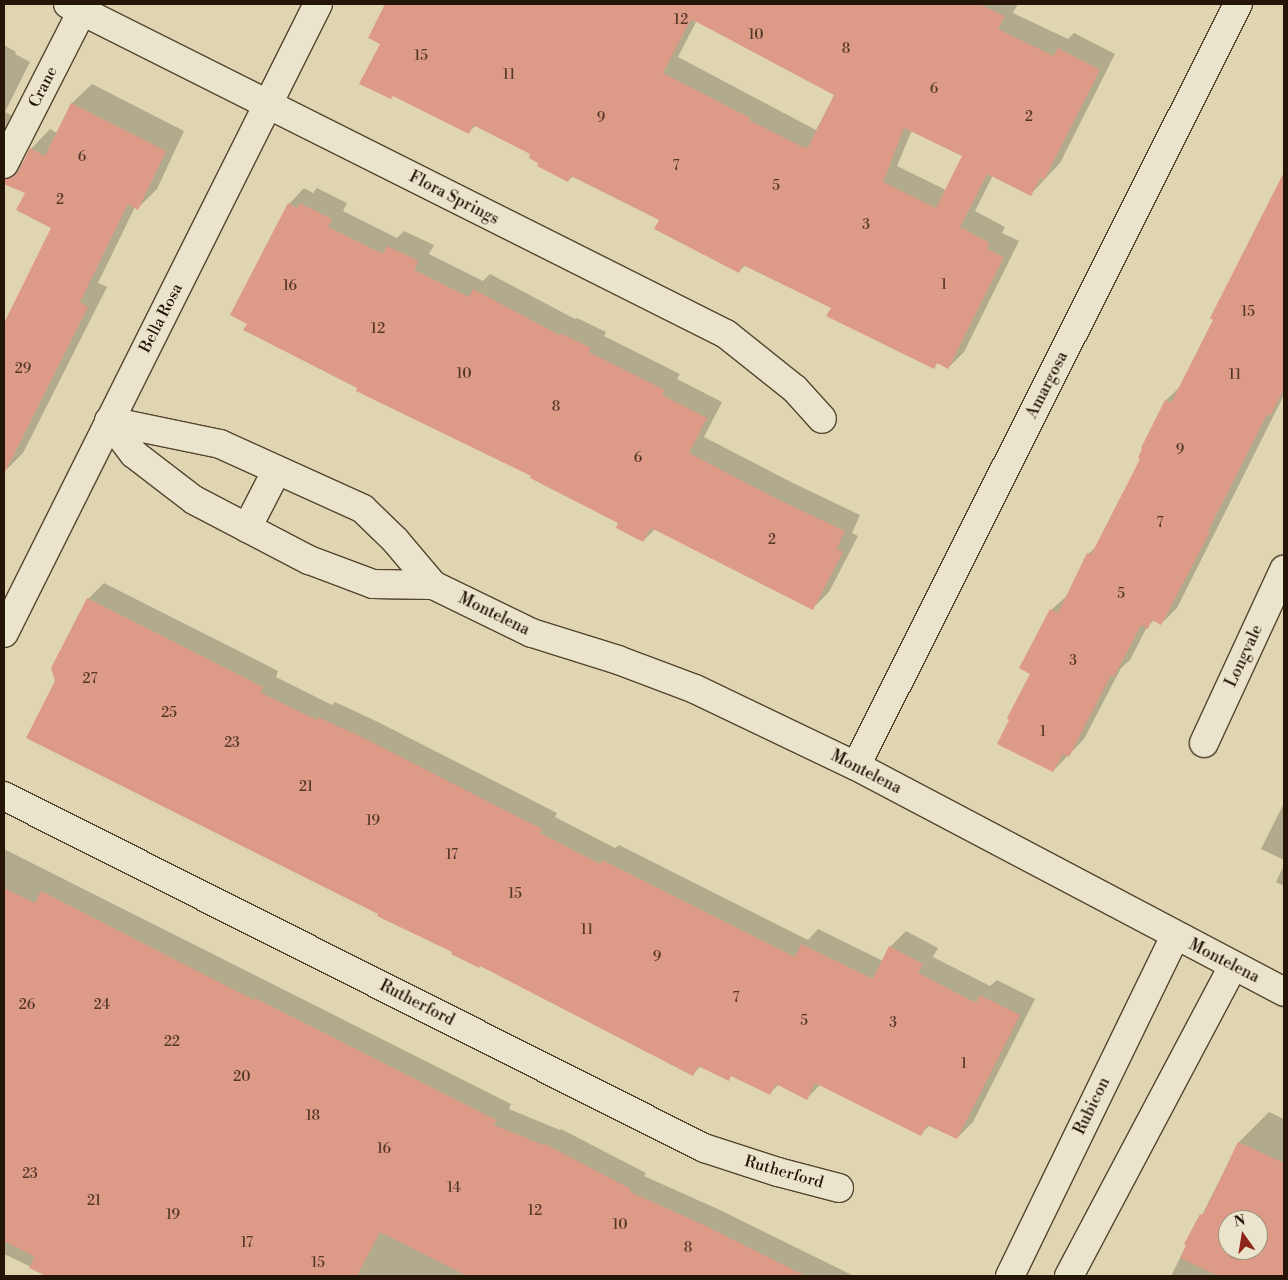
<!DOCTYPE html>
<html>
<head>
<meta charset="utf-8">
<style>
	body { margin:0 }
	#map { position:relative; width:1288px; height:1280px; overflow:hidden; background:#dfd5b0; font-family:"Libre Bodoni",serif }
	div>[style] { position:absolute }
	.shadow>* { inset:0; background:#0003 }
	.building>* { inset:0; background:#dd9b87 }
	.roads { filter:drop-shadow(1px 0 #544530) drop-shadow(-1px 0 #544530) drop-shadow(0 1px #544530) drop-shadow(0 -1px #544530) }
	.street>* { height:28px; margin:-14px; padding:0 14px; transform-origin:14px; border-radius:14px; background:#eae4cc }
	.secondary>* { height:28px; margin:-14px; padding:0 14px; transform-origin:14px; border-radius:14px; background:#eae4cc }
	span { translate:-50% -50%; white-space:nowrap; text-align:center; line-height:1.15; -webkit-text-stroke:4px #eae4cc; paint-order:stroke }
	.number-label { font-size:14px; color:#533626 }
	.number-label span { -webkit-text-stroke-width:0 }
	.street-label { font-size:16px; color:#251506 }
	.frame { position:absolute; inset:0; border:5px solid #251506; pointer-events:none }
	.north { position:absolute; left:1218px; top:1210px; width:50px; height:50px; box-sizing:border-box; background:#eae4cc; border:1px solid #9b917d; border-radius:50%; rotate:347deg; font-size:14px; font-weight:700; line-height:20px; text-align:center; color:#251506 }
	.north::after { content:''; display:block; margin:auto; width:18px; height:22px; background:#8f2418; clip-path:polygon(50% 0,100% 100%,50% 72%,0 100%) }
</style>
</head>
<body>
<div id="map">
	<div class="shadow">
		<i style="clip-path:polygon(evenodd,386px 4px,1018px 4px,1013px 13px,1068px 39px,1074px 33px,1115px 54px,1060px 163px,1031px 194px,993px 175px,975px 211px,1005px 227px,1002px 233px,1019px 241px,964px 352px,948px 368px,938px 362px,934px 367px,832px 307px,746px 265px,739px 271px,660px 220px,573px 176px,568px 181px,540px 162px,532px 154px,476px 125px,469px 132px,394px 95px,382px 43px,370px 37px,386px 4px,697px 20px,835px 95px,816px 130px,678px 57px,697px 20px,386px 4px,912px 130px,963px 156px,946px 190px,897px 166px,912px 130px)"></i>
		<i style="clip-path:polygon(4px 45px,16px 52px,15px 54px,30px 62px,5px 112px,17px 118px,4px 148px)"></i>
		<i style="clip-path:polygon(92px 84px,184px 131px,157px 189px,138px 208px,135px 207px,98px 283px,107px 287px,23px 453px,4px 472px,4px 351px,14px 331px,4px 326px,52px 228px,27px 192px,6px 179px,24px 161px,31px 149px,50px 129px,57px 133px,72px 103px)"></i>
		<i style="clip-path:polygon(1284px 175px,1284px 395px,1177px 608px,1161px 624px,1154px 620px,1147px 627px,1130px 660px,1121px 668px,1084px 739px,1053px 771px,1032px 673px,1051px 610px,1068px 595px,1088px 554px,1098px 545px,1141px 458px,1144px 448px,1142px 447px,1166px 400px,1182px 385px)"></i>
		<i style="clip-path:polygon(304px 188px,313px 193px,317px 188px,347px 203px,343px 211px,397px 238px,404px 231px,434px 245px,429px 254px,483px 281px,490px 274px,575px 319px,577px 318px,606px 332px,604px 336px,680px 374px,677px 379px,722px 402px,704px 437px,793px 483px,860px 515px,852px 533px,858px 536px,829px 592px,813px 608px,655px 529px,643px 541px,620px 523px,533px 476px,359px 387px,289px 204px)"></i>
		<i style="clip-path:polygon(104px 583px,278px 671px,276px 677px,332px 705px,335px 702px,376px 721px,557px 813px,555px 817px,615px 848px,619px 845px,808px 940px,818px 929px,883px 961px,890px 947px,906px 931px,938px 948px,933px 957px,990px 986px,997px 980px,1035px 999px,973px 1122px,957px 1138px,930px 1125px,921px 1134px,821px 1084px,807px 1098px,779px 1084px,770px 1093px,732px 1075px,728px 1079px,701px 1066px,693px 1074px,380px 913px,57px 681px,88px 599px)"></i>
		<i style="clip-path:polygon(1284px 803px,1284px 860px,1261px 849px)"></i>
		<i style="clip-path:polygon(4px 849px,511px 1104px,509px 1109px,560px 1130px,561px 1129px,646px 1173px,644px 1176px,720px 1210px,854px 1276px,50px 1276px,4px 1254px)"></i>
		<i style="clip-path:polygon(1284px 865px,1284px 886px,1276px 882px)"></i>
		<i style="clip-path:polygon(evenodd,1269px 1112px,1284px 1119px,1284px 1276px,1171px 1276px,1239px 1142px,1269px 1112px,1228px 1220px,1258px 1220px,1258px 1250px,1228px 1250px,1228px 1220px)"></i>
	</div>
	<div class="building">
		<i style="clip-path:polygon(evenodd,385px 4px,979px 4px,1005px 16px,998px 29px,1054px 56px,1058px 48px,1100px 70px,1044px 180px,1040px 178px,1031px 196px,987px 174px,960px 227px,990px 243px,987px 249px,1004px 257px,948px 369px,937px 363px,934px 369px,826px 316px,831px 308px,743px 265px,739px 273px,654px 229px,659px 220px,571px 176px,568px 182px,537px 166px,538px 163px,529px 158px,530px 154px,473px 125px,469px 134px,393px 96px,391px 99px,359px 84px,380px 44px,368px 38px,385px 4px,691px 19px,834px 95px,808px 147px,805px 148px,749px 120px,750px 118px,663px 73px,691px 19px,385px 4px,904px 128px,962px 156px,936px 208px,883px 182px,904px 128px)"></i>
		<i style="clip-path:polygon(71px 103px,166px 151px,138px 210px,128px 204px,80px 302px,88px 307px,4px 474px,4px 323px,51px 228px,16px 210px,25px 193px,4px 184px,4px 179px,12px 177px,18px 172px,30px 148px,45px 156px)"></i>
		<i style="clip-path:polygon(1284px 172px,1284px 389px,1271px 415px,1267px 414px,1215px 517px,1208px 531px,1210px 532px,1161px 625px,1152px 620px,1148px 629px,1141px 625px,1114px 677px,1111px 675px,1069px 757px,1063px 754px,1053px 772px,997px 744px,1009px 720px,1007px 718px,1030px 674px,1019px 668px,1050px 609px,1058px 613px,1087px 553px,1091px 555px,1140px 459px,1138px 458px,1142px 449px,1141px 448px,1165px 400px,1171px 403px,1213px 320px,1210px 318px)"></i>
		<i style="clip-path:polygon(288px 203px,297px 208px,300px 203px,332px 219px,328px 227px,383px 254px,387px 246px,419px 261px,414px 270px,469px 297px,473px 289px,559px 335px,560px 333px,591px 348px,589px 352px,665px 390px,662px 395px,707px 418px,689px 453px,777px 499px,845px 531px,837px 549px,843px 552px,813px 610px,651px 528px,643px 542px,616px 528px,618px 523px,530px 478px,531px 476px,356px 391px,357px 388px,243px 330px,247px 324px,230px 315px)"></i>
		<i style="clip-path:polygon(87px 598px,263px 687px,261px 693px,317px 720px,318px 717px,360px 736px,542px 829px,540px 833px,600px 864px,602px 860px,795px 957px,801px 944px,873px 979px,889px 946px,923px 964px,918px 973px,976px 1003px,980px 995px,1020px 1015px,957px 1139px,927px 1125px,921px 1136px,815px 1083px,807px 1100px,776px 1084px,770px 1095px,731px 1076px,729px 1081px,698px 1066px,693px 1076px,480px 966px,479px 968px,451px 954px,452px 952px,377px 916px,378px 914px,26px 738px,55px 681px,51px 668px)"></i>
		<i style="clip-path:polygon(4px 888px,35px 903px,41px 891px,254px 1000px,255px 998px,496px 1120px,494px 1125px,543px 1145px,545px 1144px,631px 1189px,630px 1192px,704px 1225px,806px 1276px,467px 1276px,380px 1232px,357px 1276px,46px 1276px,29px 1268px,35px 1257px,4px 1241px)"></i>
		<i style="clip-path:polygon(evenodd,1238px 1142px,1284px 1163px,1284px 1276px,1218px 1276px,1180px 1258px,1186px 1245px,1184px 1244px,1200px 1214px,1203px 1215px,1238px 1142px,1228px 1220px,1258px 1220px,1258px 1250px,1228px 1250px,1228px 1220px)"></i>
	</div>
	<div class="roads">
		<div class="street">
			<i style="left:68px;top:4px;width:736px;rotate:26.63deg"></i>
			<i style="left:726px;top:334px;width:88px;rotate:38.6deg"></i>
			<i style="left:795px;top:389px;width:40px;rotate:48deg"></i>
			<i style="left:4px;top:164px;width:172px;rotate:-63deg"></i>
			<i style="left:109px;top:421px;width:41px;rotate:52.9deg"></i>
			<i style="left:134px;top:454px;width:76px;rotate:37.5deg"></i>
			<i style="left:109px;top:421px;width:113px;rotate:11.7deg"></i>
			<i style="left:4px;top:633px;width:703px;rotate:-63.47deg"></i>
			<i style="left:1204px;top:743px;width:191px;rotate:-65.2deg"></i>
			<i style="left:4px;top:796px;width:784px;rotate:26.7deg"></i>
			<i style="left:704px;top:1148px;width:78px;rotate:18deg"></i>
			<i style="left:778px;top:1172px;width:63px;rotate:14.7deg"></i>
		</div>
		<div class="secondary">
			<i style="left:220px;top:444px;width:157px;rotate:24.4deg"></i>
			<i style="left:363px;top:509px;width:45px;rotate:44.1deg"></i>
			<i style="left:395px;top:540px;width:59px;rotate:49.8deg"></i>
			<i style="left:433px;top:585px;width:110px;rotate:25.9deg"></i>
			<i style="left:532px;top:633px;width:90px;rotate:17.4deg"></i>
			<i style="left:618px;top:660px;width:82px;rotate:20.6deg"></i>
			<i style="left:695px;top:689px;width:178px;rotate:25.6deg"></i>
			<i style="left:856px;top:766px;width:484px;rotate:27.8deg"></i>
			<i style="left:194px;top:500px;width:130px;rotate:27.6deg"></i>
			<i style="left:309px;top:560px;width:68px;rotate:20.6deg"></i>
			<i style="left:373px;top:584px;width:60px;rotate:1deg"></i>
			<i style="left:247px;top:528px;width:65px;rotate:-62.7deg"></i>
			<i style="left:856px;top:766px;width:852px;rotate:-63.37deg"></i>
			<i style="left:1010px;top:1276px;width:378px;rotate:-64.1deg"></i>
			<i style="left:1069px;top:1276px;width:351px;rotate:-62.1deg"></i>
		</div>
	</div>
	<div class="number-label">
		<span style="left:681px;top:20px">12</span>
		<span style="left:756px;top:35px">10</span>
		<span style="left:846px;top:49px">8</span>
		<span style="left:421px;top:56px">15</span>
		<span style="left:509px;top:75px">11</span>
		<span style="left:934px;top:89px">6</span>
		<span style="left:1029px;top:117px">2</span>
		<span style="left:601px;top:118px">9</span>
		<span style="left:82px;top:157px">6</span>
		<span style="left:676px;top:166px">7</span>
		<span style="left:776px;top:186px">5</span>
		<span style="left:60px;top:200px">2</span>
		<span style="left:866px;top:225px">3</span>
		<span style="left:944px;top:285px">1</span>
		<span style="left:290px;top:286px">16</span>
		<span style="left:1248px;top:312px">15</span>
		<span style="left:378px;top:329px">12</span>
		<span style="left:23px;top:369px">29</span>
		<span style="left:464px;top:374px">10</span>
		<span style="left:1235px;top:375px">11</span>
		<span style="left:556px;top:407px">8</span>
		<span style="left:1180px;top:450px">9</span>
		<span style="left:638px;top:458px">6</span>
		<span style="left:1160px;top:523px">7</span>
		<span style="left:772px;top:540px">2</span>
		<span style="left:1121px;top:594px">5</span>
		<span style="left:1073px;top:661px">3</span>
		<span style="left:90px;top:679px">27</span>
		<span style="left:169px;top:713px">25</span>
		<span style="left:1043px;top:732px">1</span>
		<span style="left:232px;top:743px">23</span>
		<span style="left:306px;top:787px">21</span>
		<span style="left:373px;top:821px">19</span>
		<span style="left:452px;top:855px">17</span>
		<span style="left:515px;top:894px">15</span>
		<span style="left:587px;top:930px">11</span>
		<span style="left:657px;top:957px">9</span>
		<span style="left:736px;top:998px">7</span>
		<span style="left:27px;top:1005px">26</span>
		<span style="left:102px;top:1005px">24</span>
		<span style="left:804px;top:1021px">5</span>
		<span style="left:893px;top:1023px">3</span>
		<span style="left:172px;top:1042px">22</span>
		<span style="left:964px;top:1064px">1</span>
		<span style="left:242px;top:1077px">20</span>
		<span style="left:313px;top:1116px">18</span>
		<span style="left:384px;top:1149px">16</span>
		<span style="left:30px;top:1174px">23</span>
		<span style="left:454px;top:1188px">14</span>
		<span style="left:94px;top:1201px">21</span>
		<span style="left:535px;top:1211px">12</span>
		<span style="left:173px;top:1215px">19</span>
		<span style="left:620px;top:1225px">10</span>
		<span style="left:247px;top:1243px">17</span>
		<span style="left:688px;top:1248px">8</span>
		<span style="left:318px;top:1263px">15</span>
	</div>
	<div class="street-label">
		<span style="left:43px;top:87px;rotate:-63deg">Crane</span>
		<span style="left:454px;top:198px;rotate:27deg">Flora Springs</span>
		<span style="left:161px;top:318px;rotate:-63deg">Bella Rosa</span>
		<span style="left:1047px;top:385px;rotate:-63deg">Amargosa</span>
		<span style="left:494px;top:614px;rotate:26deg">Montelena</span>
		<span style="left:1244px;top:656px;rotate:-65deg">Longvale</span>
		<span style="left:866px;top:772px;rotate:27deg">Montelena</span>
		<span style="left:1224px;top:961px;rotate:27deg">Montelena</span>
		<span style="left:417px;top:1003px;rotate:27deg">Rutherford</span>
		<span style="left:1092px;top:1106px;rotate:-64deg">Rubicon</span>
		<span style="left:784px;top:1172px;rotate:16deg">Rutherford</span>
	</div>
	<div class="frame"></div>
	<div class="north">N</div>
</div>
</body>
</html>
